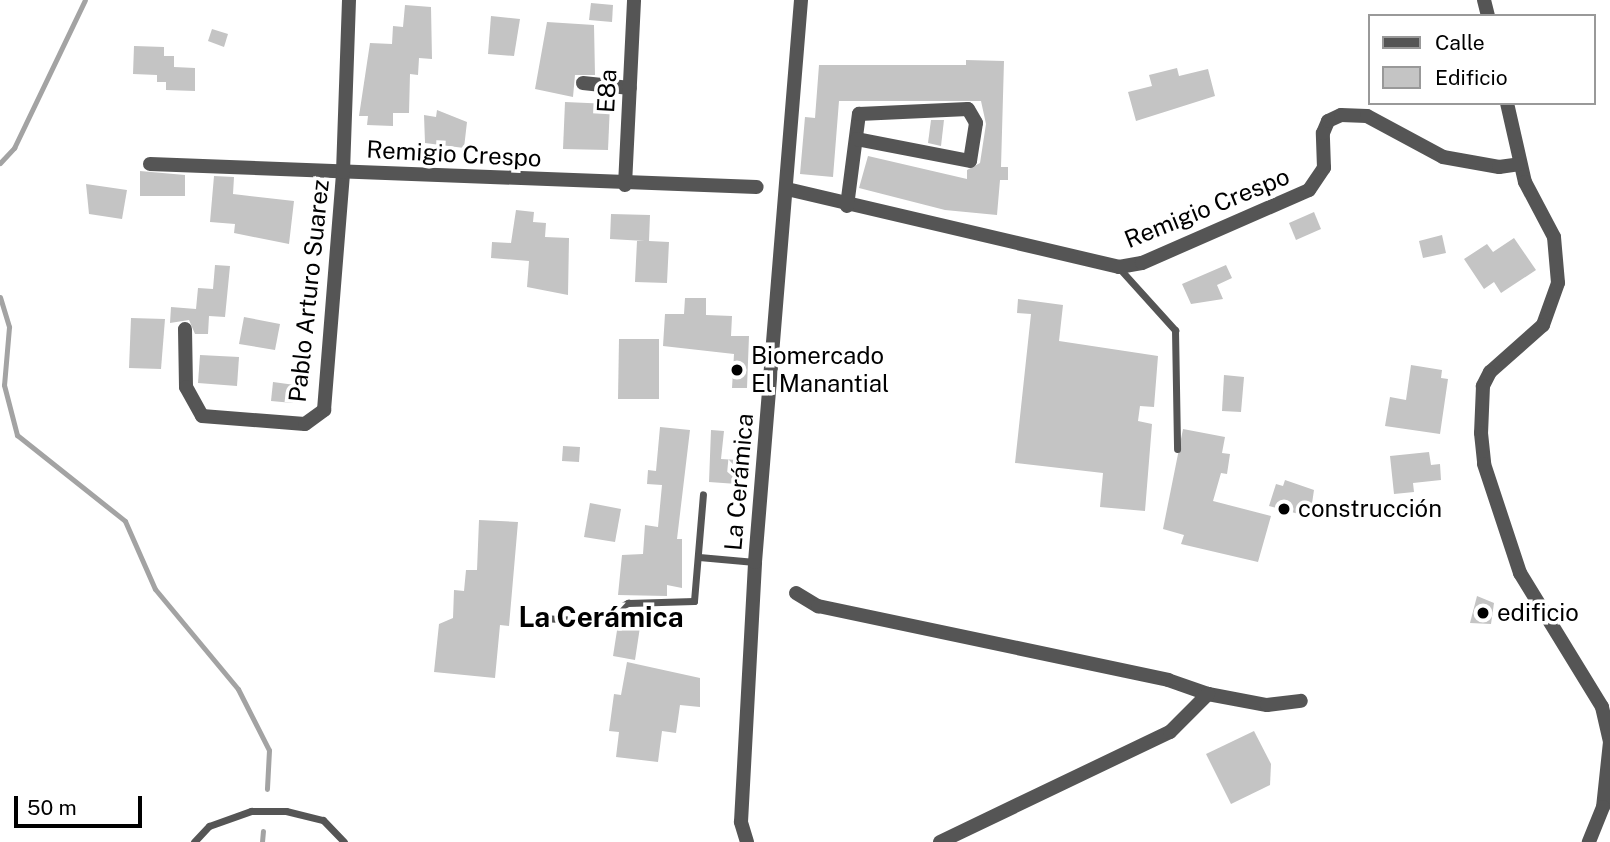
<!DOCTYPE html>
<html>
<head>
<meta charset="utf-8">
<style>
	body { margin:0 }
	#map { position:relative; width:1610px; height:842px; overflow:hidden; background:#fff; font-family:"Public Sans",sans-serif }
	div>[style] { position:absolute }
	.stream>* { height:5px; margin:-2.5px; padding:0 2.5px; transform-origin:2.5px; border-radius:2.5px; background:#a3a3a3 }
	.building>* { inset:0; background:#c4c4c4 }
	.service>* { height:7px; margin:-3.5px; padding:0 3.5px; transform-origin:3.5px; border-radius:3.5px; background:#555 }
	.minor>* { height:14px; margin:-7px; padding:0 7px; transform-origin:7px; border-radius:7px; background:#555 }
	.dots>* { width:19px; height:19px; translate:-50% -50%; box-sizing:border-box; border:4px solid #fff; border-radius:50% }
	span { translate:-50% -50%; white-space:nowrap; text-align:center; line-height:1.15; -webkit-text-stroke:7px #fff; paint-order:stroke }
	.street-label { font-size:24px; color:#000 }
	.poi-label { font-size:24px; color:#000 }
	.left { translate:0 -50%; text-align:left }
	.quarter-label { font-size:28px; color:#000; font-weight:700 }
	.legend { position:absolute; left:1368px; top:14px; width:228px; height:91px; box-sizing:border-box; background:#fff; border:2px solid #999; margin:0; padding:9px 12px; list-style:none; font-size:21px; color:#000 }
	.legend li { display:flex; align-items:center; gap:14px; height:35px }
	.legend b { width:35px; border:2px solid #999 }
	.scale { position:absolute; left:14px; top:796px; width:128px; height:32px; box-sizing:border-box; border:4px solid #000; border-top:0; padding-left:9px; font-size:21px; line-height:24px; white-space:nowrap; color:#000; -webkit-text-stroke:5px #fff; paint-order:stroke }
</style>
</head>
<body>
<div id="map">
	<div class="stream">
		<i style="left:0;top:163px;width:21px;rotate:-47deg"></i>
		<i style="left:14px;top:148px;width:164px;rotate:-64.4deg"></i>
		<i style="left:0;top:297px;width:31px;rotate:73deg"></i>
		<i style="left:9px;top:327px;width:58px;rotate:94.9deg"></i>
		<i style="left:4px;top:385px;width:52px;rotate:75.4deg"></i>
		<i style="left:17px;top:435px;width:138px;rotate:38.5deg"></i>
		<i style="left:125px;top:521px;width:74px;rotate:66.2deg"></i>
		<i style="left:155px;top:589px;width:130px;rotate:50.3deg"></i>
		<i style="left:238px;top:689px;width:68px;rotate:63.1deg"></i>
		<i style="left:269px;top:750px;width:39px;rotate:93deg"></i>
		<i style="left:262px;top:842px;width:11px;rotate:-85deg"></i>
	</div>
	<div class="building">
		<i style="clip-path:polygon(591px 3px,613px 5px,612px 22px,589px 20px)"></i>
		<i style="clip-path:polygon(405px 5px,431px 7px,432px 59px,419px 58px,418px 75px,410px 74px,409px 113px,393px 113px,393px 126px,367px 125px,368px 116px,359px 116px,370px 43px,392px 44px,393px 26px,403px 27px)"></i>
		<i style="clip-path:polygon(491px 16px,520px 19px,514px 56px,488px 54px)"></i>
		<i style="clip-path:polygon(547px 22px,594px 25px,595px 75px,575px 75px,573px 97px,535px 89px)"></i>
		<i style="clip-path:polygon(212px 29px,228px 34px,224px 47px,208px 41px)"></i>
		<i style="clip-path:polygon(134px 46px,164px 47px,164px 56px,174px 56px,174px 67px,195px 68px,195px 91px,166px 90px,166px 82px,157px 82px,157px 75px,133px 74px)"></i>
		<i style="clip-path:polygon(966px 60px,1004px 61px,1001px 167px,1008px 167px,1008px 180px,1000px 180px,997px 215px,945px 210px,859px 188px,868px 156px,967px 179px,967px 170px,980px 163px,986px 124px,981px 101px,839px 101px,833px 177px,800px 174px,805px 117px,815px 118px,819px 65px,966px 65px)"></i>
		<i style="clip-path:polygon(1177px 68px,1179px 76px,1208px 69px,1215px 96px,1136px 121px,1128px 92px,1152px 86px,1149px 75px)"></i>
		<i style="clip-path:polygon(565px 102px,610px 104px,608px 150px,563px 149px)"></i>
		<i style="clip-path:polygon(437px 110px,467px 122px,464px 148px,425px 143px,424px 115px,436px 117px)"></i>
		<i style="clip-path:polygon(931px 120px,944px 120px,941px 146px,928px 143px)"></i>
		<i style="clip-path:polygon(140px 171px,185px 175px,185px 196px,140px 196px)"></i>
		<i style="clip-path:polygon(214px 176px,234px 177px,233px 194px,294px 201px,289px 244px,234px 233px,235px 224px,210px 222px)"></i>
		<i style="clip-path:polygon(86px 184px,127px 190px,122px 219px,89px 214px)"></i>
		<i style="clip-path:polygon(516px 210px,534px 212px,533px 222px,546px 223px,545px 237px,569px 238px,568px 295px,527px 287px,529px 261px,491px 258px,492px 242px,511px 243px)"></i>
		<i style="clip-path:polygon(1314px 212px,1321px 229px,1296px 240px,1289px 223px)"></i>
		<i style="clip-path:polygon(611px 214px,650px 215px,649px 241px,669px 242px,667px 283px,635px 282px,637px 241px,645px 241px,610px 239px)"></i>
		<i style="clip-path:polygon(1442px 235px,1446px 253px,1423px 258px,1419px 241px)"></i>
		<i style="clip-path:polygon(1514px 238px,1536px 270px,1501px 293px,1494px 282px,1484px 289px,1464px 259px,1487px 244px,1493px 252px)"></i>
		<i style="clip-path:polygon(215px 265px,230px 266px,225px 317px,209px 316px,208px 334px,195px 334px,189px 320px,170px 323px,171px 307px,196px 309px,198px 288px,213px 289px)"></i>
		<i style="clip-path:polygon(1226px 265px,1232px 278px,1217px 285px,1223px 299px,1191px 304px,1182px 284px)"></i>
		<i style="clip-path:polygon(685px 298px,706px 298px,706px 315px,732px 316px,731px 336px,749px 336px,747px 388px,732px 388px,734px 354px,663px 346px,665px 314px,684px 314px)"></i>
		<i style="clip-path:polygon(1018px 299px,1063px 305px,1059px 341px,1158px 356px,1154px 407px,1140px 406px,1138px 421px,1152px 424px,1145px 511px,1100px 507px,1103px 473px,1015px 463px,1031px 314px,1017px 313px)"></i>
		<i style="clip-path:polygon(244px 317px,280px 324px,275px 350px,239px 344px)"></i>
		<i style="clip-path:polygon(131px 318px,165px 319px,161px 369px,129px 368px)"></i>
		<i style="clip-path:polygon(619px 339px,659px 339px,659px 399px,618px 399px)"></i>
		<i style="clip-path:polygon(200px 355px,239px 357px,237px 386px,198px 383px)"></i>
		<i style="clip-path:polygon(1411px 365px,1442px 370px,1441px 378px,1448px 379px,1440px 434px,1385px 426px,1390px 397px,1406px 400px)"></i>
		<i style="clip-path:polygon(1224px 375px,1244px 377px,1241px 412px,1222px 411px)"></i>
		<i style="clip-path:polygon(273px 382px,295px 385px,293px 403px,271px 401px)"></i>
		<i style="clip-path:polygon(660px 427px,690px 430px,677px 539px,682px 539px,682px 588px,667px 585px,667px 596px,618px 595px,622px 555px,643px 554px,645px 525px,658px 527px,662px 485px,647px 484px,648px 470px,656px 471px)"></i>
		<i style="clip-path:polygon(1183px 429px,1225px 437px,1222px 453px,1230px 454px,1227px 474px,1221px 473px,1213px 501px,1271px 516px,1258px 562px,1181px 544px,1184px 535px,1163px 529px)"></i>
		<i style="clip-path:polygon(711px 430px,724px 431px,721px 459px,738px 460px,737px 484px,709px 482px)"></i>
		<i style="clip-path:polygon(563px 446px,580px 447px,579px 462px,562px 461px)"></i>
		<i style="clip-path:polygon(1429px 452px,1431px 465px,1440px 464px,1441px 480px,1413px 483px,1414px 492px,1394px 494px,1390px 456px)"></i>
		<i style="clip-path:polygon(1285px 480px,1314px 490px,1310px 517px,1269px 506px,1276px 484px,1283px 486px)"></i>
		<i style="clip-path:polygon(590px 503px,621px 509px,615px 542px,584px 537px)"></i>
		<i style="clip-path:polygon(479px 520px,518px 522px,509px 626px,500px 625px,495px 678px,434px 672px,439px 624px,453px 618px,454px 590px,464px 591px,466px 570px,477px 570px)"></i>
		<i style="clip-path:polygon(1477px 596px,1494px 603px,1491px 624px,1470px 623px)"></i>
		<i style="clip-path:polygon(618px 624px,640px 627px,635px 660px,613px 656px)"></i>
		<i style="clip-path:polygon(627px 662px,700px 678px,700px 707px,680px 705px,676px 733px,662px 731px,658px 762px,616px 757px,619px 732px,609px 731px,614px 694px,621px 695px)"></i>
		<i style="clip-path:polygon(1254px 731px,1271px 764px,1270px 785px,1231px 804px,1206px 754px)"></i>
	</div>
	<div class="service">
		<i style="left:1119px;top:268px;width:84px;rotate:47.9deg"></i>
		<i style="left:1175px;top:330px;width:119px;rotate:89deg"></i>
		<i style="left:699px;top:557px;width:56px;rotate:5.1deg"></i>
		<i style="left:542px;top:618px;width:53px;rotate:3.2deg"></i>
		<i style="left:595px;top:621px;width:38px;rotate:-29deg"></i>
		<i style="left:628px;top:603px;width:66px;rotate:-1.7deg"></i>
		<i style="left:694px;top:601px;width:107px;rotate:-85.2deg"></i>
		<i style="left:194px;top:842px;width:22px;rotate:-47deg"></i>
		<i style="left:209px;top:826px;width:45px;rotate:-19.7deg"></i>
		<i style="left:251px;top:811px;width:35px"></i>
		<i style="left:286px;top:811px;width:38px;rotate:14deg"></i>
		<i style="left:323px;top:820px;width:30px;rotate:46deg"></i>
	</div>
	<div class="minor">
		<i style="left:1484px;top:0;width:16px;rotate:76deg"></i>
		<i style="left:583px;top:83px;width:47px;rotate:6.1deg"></i>
		<i style="left:1507px;top:103px;width:81px;rotate:77.2deg"></i>
		<i style="left:1525px;top:182px;width:62px;rotate:62.2deg"></i>
		<i style="left:1554px;top:237px;width:46px;rotate:85deg"></i>
		<i style="left:1558px;top:283px;width:45px;rotate:109.7deg"></i>
		<i style="left:1543px;top:325px;width:71px;rotate:138.4deg"></i>
		<i style="left:1490px;top:372px;width:16px;rotate:117deg"></i>
		<i style="left:1483px;top:386px;width:47px;rotate:92.4deg"></i>
		<i style="left:1481px;top:433px;width:31px;rotate:84deg"></i>
		<i style="left:1484px;top:464px;width:115px;rotate:71.7deg"></i>
		<i style="left:1520px;top:573px;width:157px;rotate:58.5deg"></i>
		<i style="left:1602px;top:707px;width:36px;rotate:77deg"></i>
		<i style="left:1610px;top:742px;width:65px;rotate:96.1deg"></i>
		<i style="left:1603px;top:807px;width:38px;rotate:112deg"></i>
		<i style="left:150px;top:164px;width:607px;rotate:2.17deg"></i>
		<i style="left:625px;top:185px;width:185px;rotate:-87.2deg"></i>
		<i style="left:787px;top:189px;width:341px;rotate:13.2deg"></i>
		<i style="left:1119px;top:267px;width:23px;rotate:-10deg"></i>
		<i style="left:1142px;top:263px;width:182px;rotate:-23.6deg"></i>
		<i style="left:1309px;top:190px;width:27px;rotate:-56deg"></i>
		<i style="left:1324px;top:168px;width:35px;rotate:-92deg"></i>
		<i style="left:1323px;top:133px;width:13px;rotate:-67deg"></i>
		<i style="left:1328px;top:121px;width:14px;rotate:-25deg"></i>
		<i style="left:1341px;top:115px;width:26px;rotate:2deg"></i>
		<i style="left:1367px;top:116px;width:86px;rotate:28.3deg"></i>
		<i style="left:1443px;top:157px;width:57px;rotate:10.1deg"></i>
		<i style="left:1499px;top:167px;width:21px;rotate:-8deg"></i>
		<i style="left:847px;top:206px;width:93px;rotate:-82.6deg"></i>
		<i style="left:859px;top:114px;width:109px;rotate:-2.6deg"></i>
		<i style="left:968px;top:109px;width:16px;rotate:60deg"></i>
		<i style="left:976px;top:123px;width:38px;rotate:99deg"></i>
		<i style="left:970px;top:161px;width:115px;rotate:-169deg"></i>
		<i style="left:185px;top:329px;width:58px;rotate:89deg"></i>
		<i style="left:186px;top:387px;width:33px;rotate:61deg"></i>
		<i style="left:202px;top:416px;width:103px;rotate:4.4deg"></i>
		<i style="left:305px;top:424px;width:24px;rotate:-36deg"></i>
		<i style="left:324px;top:410px;width:239px;rotate:-85.4deg"></i>
		<i style="left:343px;top:172px;width:172px;rotate:-88deg"></i>
		<i style="left:796px;top:593px;width:26px;rotate:31deg"></i>
		<i style="left:818px;top:606px;width:358px;rotate:11.9deg"></i>
		<i style="left:1168px;top:680px;width:42px;rotate:19.3deg"></i>
		<i style="left:1208px;top:694px;width:60px;rotate:10.6deg"></i>
		<i style="left:1267px;top:705px;width:34px;rotate:-7deg"></i>
		<i style="left:747px;top:842px;width:21px;rotate:-107deg"></i>
		<i style="left:741px;top:822px;width:260px;rotate:-86.9deg"></i>
		<i style="left:755px;top:562px;width:564px;rotate:-85.32deg"></i>
		<i style="left:940px;top:842px;width:255px;rotate:-25.6deg"></i>
		<i style="left:1170px;top:732px;width:54px;rotate:-45deg"></i>
	</div>
	<div class="dots">
		<i style="left:737px;top:370px;background:#000"></i>
		<i style="left:1284px;top:509px;background:#000"></i>
		<i style="left:1483px;top:613px;background:#000"></i>
	</div>
	<div class="street-label">
		<span style="left:607px;top:91px;rotate:-87deg">E8a</span>
		<span style="left:454px;top:154px;rotate:3deg">Remigio Crespo</span>
		<span style="left:1207px;top:208px;rotate:-22deg">Remigio Crespo</span>
		<span style="left:309px;top:291px;rotate:-84deg">Pablo Arturo Suarez</span>
		<span style="left:739px;top:482px;rotate:-85deg">La Cerámica</span>
	</div>
	<div class="poi-label">
		<span class="left" style="left:751px;top:370px">Biomercado<br>El Manantial</span>
		<span class="left" style="left:1298px;top:509px">construcción</span>
		<span class="left" style="left:1497px;top:613px">edificio</span>
	</div>
	<div class="quarter-label">
		<span style="left:601px;top:617px">La Cerámica</span>
	</div>
	<ul class="legend">
	<li><b style="height:9px;background:#555"></b>Calle</li>
	<li><b style="height:19px;background:#c4c4c4"></b>Edificio</li>
	</ul>
	<div class="scale">50 m</div>
</div>
</body>
</html>
